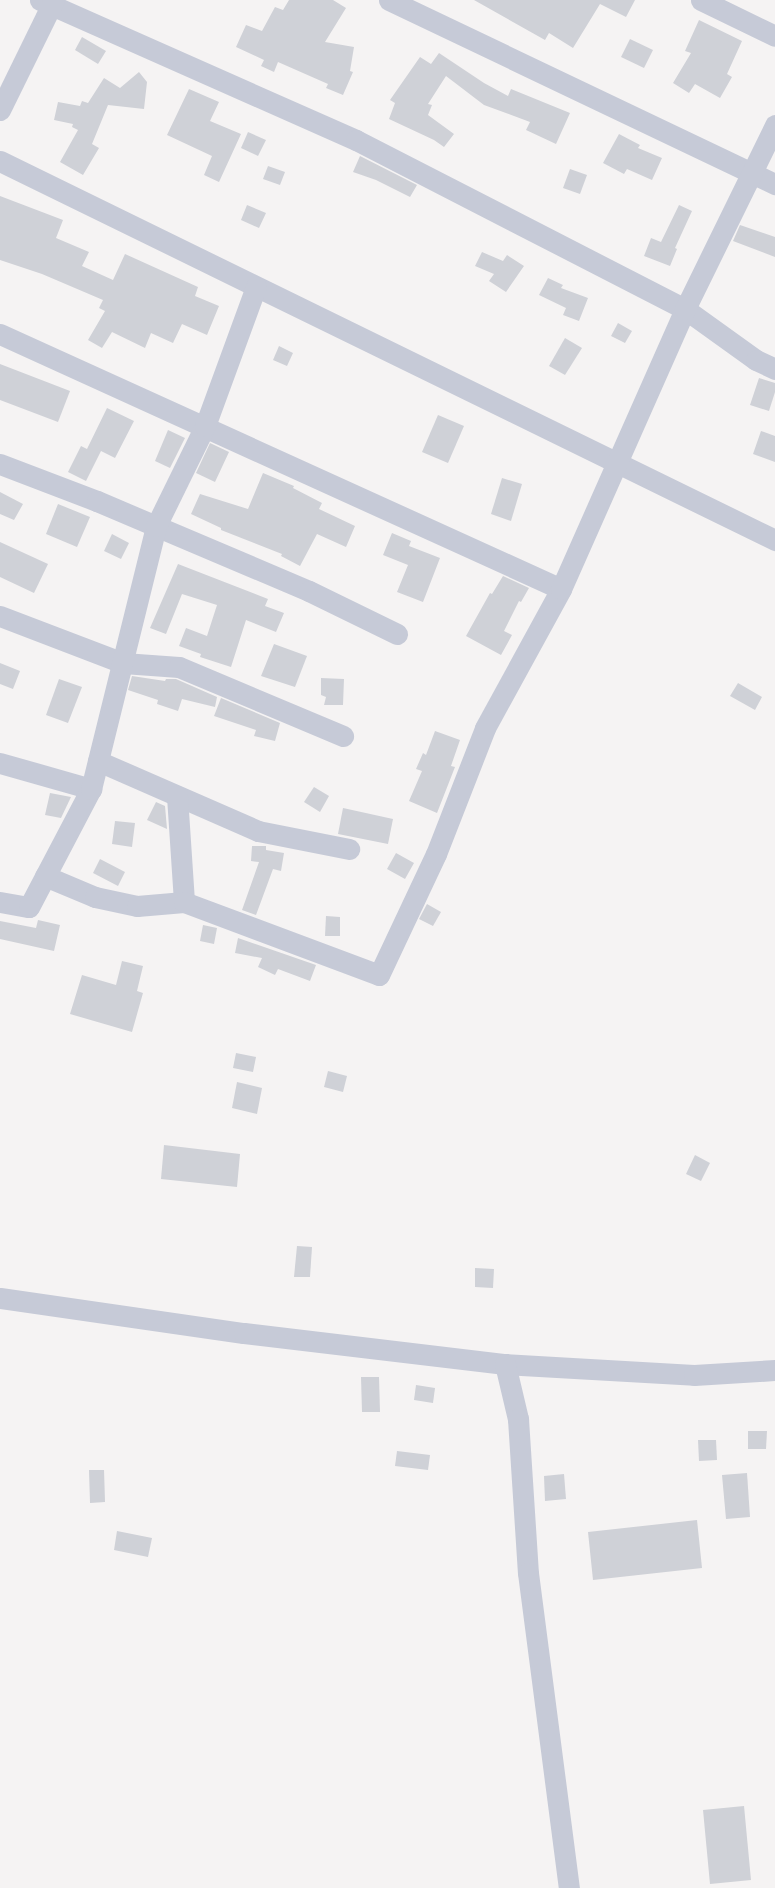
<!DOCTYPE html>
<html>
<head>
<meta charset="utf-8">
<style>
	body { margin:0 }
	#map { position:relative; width:775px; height:1888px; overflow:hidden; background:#f5f3f3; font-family:"PT Sans Narrow",sans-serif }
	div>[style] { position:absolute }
	.building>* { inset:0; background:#cfd1d7 }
	.minor>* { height:21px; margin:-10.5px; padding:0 10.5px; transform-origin:10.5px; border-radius:10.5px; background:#c6cad7 }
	span { translate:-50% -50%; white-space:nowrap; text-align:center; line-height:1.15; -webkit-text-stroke:4px #fff; paint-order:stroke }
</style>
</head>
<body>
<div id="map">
	<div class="building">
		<i style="clip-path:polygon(289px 0,333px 0,346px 8px,325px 42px,354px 47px,350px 71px,353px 72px,343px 95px,326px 88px,328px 84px,278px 62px,274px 72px,261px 66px,264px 60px,236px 47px,246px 25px,262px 31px,275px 7px,283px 10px)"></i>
		<i style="clip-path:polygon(474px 0,635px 0,626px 17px,600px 4px,573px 48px,549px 33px,545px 40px)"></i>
		<i style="clip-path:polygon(699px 20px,742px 41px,727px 74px,732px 77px,720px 98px,695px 84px,689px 93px,673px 83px,691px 53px,685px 51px)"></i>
		<i style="clip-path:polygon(82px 37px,106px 51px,98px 64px,75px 50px)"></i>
		<i style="clip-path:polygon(630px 39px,653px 50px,644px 68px,621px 57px)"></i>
		<i style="clip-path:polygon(439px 53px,484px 83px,508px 96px,511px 89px,570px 113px,556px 144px,526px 130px,530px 122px,484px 105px,446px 76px,428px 104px,432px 105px,428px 115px,454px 134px,444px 147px,434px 140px,389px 119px,395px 103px,390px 100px,420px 57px,431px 64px)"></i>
		<i style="clip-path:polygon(139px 72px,147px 82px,144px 109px,108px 105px,92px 144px,99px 148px,83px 175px,60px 162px,78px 130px,72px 127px,73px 124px,54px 120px,58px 102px,80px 106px,82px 101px,88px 103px,104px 78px,120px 88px)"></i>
		<i style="clip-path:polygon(189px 89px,219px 102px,210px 121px,241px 134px,219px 182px,204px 175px,212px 156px,167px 135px)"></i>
		<i style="clip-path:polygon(248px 132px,266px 140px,258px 156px,241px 148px)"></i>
		<i style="clip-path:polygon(619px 134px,640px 145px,638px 148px,662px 158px,652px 180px,627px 169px,624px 174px,603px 163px)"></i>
		<i style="clip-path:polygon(360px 156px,417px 185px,410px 197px,376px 180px,353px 172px)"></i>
		<i style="clip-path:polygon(268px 166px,285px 172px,280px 185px,263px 179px)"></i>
		<i style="clip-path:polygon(570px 169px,587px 175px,580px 194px,563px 188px)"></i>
		<i style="clip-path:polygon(0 196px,63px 220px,56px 238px,89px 252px,82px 266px,113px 280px,125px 254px,198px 287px,195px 296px,219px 306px,207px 335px,182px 324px,173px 343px,151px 333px,145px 348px,112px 332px,102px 348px,88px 340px,105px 311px,99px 308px,103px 300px,42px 274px,0 260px)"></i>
		<i style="clip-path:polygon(247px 205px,266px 213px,259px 228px,241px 220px)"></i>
		<i style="clip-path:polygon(679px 205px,692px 211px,675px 248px,677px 249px,670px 266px,644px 256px,651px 238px,661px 242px)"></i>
		<i style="clip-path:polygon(740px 225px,775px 237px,775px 257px,733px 241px)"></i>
		<i style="clip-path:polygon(482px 252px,503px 261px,507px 255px,524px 266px,506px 292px,489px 281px,494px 274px,475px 266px)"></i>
		<i style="clip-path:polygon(548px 278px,563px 285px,561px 288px,588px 298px,579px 321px,563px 315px,566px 308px,539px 295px)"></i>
		<i style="clip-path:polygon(618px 323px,632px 331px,625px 343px,611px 336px)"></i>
		<i style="clip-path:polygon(565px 338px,582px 348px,565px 375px,549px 366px)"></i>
		<i style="clip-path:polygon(279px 346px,293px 353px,287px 366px,273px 360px)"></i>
		<i style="clip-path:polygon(0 364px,70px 391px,58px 422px,0 400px)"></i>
		<i style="clip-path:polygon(759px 378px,775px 383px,775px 392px,769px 411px,750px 405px)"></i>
		<i style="clip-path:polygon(107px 408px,134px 421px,115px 458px,101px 451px,86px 481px,68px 472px,81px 446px,87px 449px)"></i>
		<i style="clip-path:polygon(438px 415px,464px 426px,448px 463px,422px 452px)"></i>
		<i style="clip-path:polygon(168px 430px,185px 438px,170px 468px,155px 461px)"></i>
		<i style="clip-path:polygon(761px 431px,775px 436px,775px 462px,753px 454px)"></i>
		<i style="clip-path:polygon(210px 443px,229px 452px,215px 482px,196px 473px)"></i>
		<i style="clip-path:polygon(263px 473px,294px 486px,293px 488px,322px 503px,319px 509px,355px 526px,346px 547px,317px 534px,300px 566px,281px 556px,282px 554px,221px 530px,221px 528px,191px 514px,200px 494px,248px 509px)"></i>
		<i style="clip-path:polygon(502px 478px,522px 484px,511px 521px,491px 514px)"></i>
		<i style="clip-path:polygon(0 492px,23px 504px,14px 520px,0 514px)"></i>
		<i style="clip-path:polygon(58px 504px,90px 517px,77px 547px,46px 534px)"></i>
		<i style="clip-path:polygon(392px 533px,411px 541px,409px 546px,440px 558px,423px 602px,397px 592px,408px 565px,383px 555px)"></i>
		<i style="clip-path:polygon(112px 534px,129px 543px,121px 559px,104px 551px)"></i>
		<i style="clip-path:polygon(0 542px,48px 564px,34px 593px,0 577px)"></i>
		<i style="clip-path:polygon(178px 564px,268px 599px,265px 606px,284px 613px,276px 632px,246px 620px,231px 667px,200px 657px,201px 654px,179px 646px,186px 628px,207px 636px,217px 605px,182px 594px,166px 634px,150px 628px)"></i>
		<i style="clip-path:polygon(503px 576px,529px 588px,521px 602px,519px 601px,504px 631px,512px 635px,501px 655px,466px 636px,490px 593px,492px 594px)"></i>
		<i style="clip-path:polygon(274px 644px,307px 656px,295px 687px,261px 676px)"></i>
		<i style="clip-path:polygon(0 663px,20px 671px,13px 689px,0 684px)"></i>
		<i style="clip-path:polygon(132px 676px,165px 681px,166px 679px,176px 679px,217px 697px,215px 707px,182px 699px,178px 711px,157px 704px,158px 700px,128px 690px)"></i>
		<i style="clip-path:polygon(321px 678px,344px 679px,343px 705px,324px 705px,326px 697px,321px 695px)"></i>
		<i style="clip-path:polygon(59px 679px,82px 687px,68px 723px,46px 715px)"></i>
		<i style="clip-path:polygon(738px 683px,762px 697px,755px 710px,730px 696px)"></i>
		<i style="clip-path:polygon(221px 698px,280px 723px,275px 741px,254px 736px,256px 730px,214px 716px)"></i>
		<i style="clip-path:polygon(435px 731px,460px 740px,451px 766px,455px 767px,437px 813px,409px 801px,422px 771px,416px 769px,423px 753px,426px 755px)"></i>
		<i style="clip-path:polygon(314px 787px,329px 796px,320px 812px,304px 802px)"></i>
		<i style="clip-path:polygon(50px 793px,71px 797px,61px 818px,45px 815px)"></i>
		<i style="clip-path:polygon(156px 802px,165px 806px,167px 829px,147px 820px)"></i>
		<i style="clip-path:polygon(343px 808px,393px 819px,388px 844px,338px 834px)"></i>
		<i style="clip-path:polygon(115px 821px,135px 823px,132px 847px,112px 844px)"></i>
		<i style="clip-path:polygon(252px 846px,266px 846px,266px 850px,284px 853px,281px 871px,273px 869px,256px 915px,242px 910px,259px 862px,251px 861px)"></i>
		<i style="clip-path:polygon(396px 853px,414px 863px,405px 879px,387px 869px)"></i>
		<i style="clip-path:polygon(100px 859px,125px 872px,118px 886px,93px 873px)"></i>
		<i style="clip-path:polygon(427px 904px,441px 912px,433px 926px,419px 919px)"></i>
		<i style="clip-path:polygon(326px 916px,340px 917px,340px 936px,325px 936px)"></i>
		<i style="clip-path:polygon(38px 920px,60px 925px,54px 951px,0 939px,0 921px,36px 928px)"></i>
		<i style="clip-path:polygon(203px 925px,217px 928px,214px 944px,200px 941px)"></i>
		<i style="clip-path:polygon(238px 938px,316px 965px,310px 981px,278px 969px,275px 975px,258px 967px,262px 958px,235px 953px)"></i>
		<i style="clip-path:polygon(122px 961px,143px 966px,137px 991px,143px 993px,132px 1032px,70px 1014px,82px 975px,116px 985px)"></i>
		<i style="clip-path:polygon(236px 1053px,256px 1057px,253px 1072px,233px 1068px)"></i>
		<i style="clip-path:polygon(328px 1071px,347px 1076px,343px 1092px,324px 1087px)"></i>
		<i style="clip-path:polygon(237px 1082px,262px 1088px,257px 1114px,232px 1108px)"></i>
		<i style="clip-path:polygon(164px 1145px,240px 1154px,237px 1187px,161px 1179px)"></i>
		<i style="clip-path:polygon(695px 1155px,710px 1163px,701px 1181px,686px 1174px)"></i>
		<i style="clip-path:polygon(297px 1246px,312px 1247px,310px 1277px,294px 1277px)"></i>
		<i style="clip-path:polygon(475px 1268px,494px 1269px,493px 1288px,475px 1287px)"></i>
		<i style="clip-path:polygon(361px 1377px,379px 1377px,380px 1412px,362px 1412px)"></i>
		<i style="clip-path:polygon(416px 1385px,435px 1388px,433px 1403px,414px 1400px)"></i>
		<i style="clip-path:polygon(748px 1431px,767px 1431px,766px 1449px,748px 1449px)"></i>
		<i style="clip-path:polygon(698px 1440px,716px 1440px,717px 1460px,699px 1461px)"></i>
		<i style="clip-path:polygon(397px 1451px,430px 1455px,428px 1470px,395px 1466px)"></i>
		<i style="clip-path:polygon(89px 1470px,104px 1470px,105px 1502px,90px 1503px)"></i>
		<i style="clip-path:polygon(747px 1473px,750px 1517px,726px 1519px,722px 1475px)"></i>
		<i style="clip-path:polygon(564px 1474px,566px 1499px,545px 1501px,544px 1476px)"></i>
		<i style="clip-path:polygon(697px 1520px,702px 1568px,593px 1580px,588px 1532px)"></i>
		<i style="clip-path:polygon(117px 1531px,152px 1538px,148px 1557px,114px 1550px)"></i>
		<i style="clip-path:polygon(744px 1806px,751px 1880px,710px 1884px,703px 1810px)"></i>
	</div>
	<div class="minor">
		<i style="left:40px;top:0;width:346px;rotate:23.9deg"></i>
		<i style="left:356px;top:140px;width:370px;rotate:27.2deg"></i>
		<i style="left:685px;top:309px;width:87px;rotate:35.7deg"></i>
		<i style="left:756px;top:360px;width:21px;rotate:25deg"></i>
		<i style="left:389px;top:0;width:428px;rotate:25.5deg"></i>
		<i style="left:701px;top:0;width:82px;rotate:25.9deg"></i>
		<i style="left:0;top:110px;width:123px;rotate:-63.9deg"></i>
		<i style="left:0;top:161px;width:863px;rotate:26.06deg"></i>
		<i style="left:0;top:334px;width:616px;rotate:24.44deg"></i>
		<i style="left:0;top:464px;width:104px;rotate:20.9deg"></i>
		<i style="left:97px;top:501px;width:230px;rotate:23deg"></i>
		<i style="left:309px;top:591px;width:98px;rotate:26deg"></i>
		<i style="left:0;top:616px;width:132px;rotate:20.9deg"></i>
		<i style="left:123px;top:663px;width:56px;rotate:4.1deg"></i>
		<i style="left:179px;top:667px;width:178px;rotate:22.8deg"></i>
		<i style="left:98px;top:761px;width:175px;rotate:23.6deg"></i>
		<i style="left:258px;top:831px;width:93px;rotate:11.2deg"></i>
		<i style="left:0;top:763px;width:95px;rotate:15.9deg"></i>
		<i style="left:177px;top:796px;width:106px;rotate:86.2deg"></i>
		<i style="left:45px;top:876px;width:54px;rotate:22.8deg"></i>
		<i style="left:95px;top:897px;width:43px;rotate:12.1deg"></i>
		<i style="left:137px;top:906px;width:47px;rotate:-4.9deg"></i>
		<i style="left:184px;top:902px;width:208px;rotate:20.5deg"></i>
		<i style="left:379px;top:975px;width:134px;rotate:-64.8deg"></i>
		<i style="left:436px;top:854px;width:135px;rotate:-68.7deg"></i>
		<i style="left:485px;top:728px;width:158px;rotate:-61.3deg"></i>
		<i style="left:561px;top:589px;width:306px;rotate:-66.1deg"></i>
		<i style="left:685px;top:309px;width:205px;rotate:-63.9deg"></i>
		<i style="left:0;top:902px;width:29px;rotate:10deg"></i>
		<i style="left:29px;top:907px;width:133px;rotate:-62.3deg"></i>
		<i style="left:91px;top:789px;width:271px;rotate:-76.1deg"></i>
		<i style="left:156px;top:526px;width:111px;rotate:-63.9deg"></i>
		<i style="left:205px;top:426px;width:148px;rotate:-69.9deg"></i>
		<i style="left:0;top:1298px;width:246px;rotate:8.2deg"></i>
		<i style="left:244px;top:1333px;width:263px;rotate:6.8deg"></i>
		<i style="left:505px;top:1364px;width:189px;rotate:3.3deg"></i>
		<i style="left:694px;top:1375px;width:81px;rotate:-3.5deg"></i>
		<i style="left:505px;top:1364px;width:57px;rotate:76.7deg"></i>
		<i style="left:518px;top:1419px;width:154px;rotate:86.3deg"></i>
		<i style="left:528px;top:1573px;width:318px;rotate:82.6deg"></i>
	</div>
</div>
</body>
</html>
